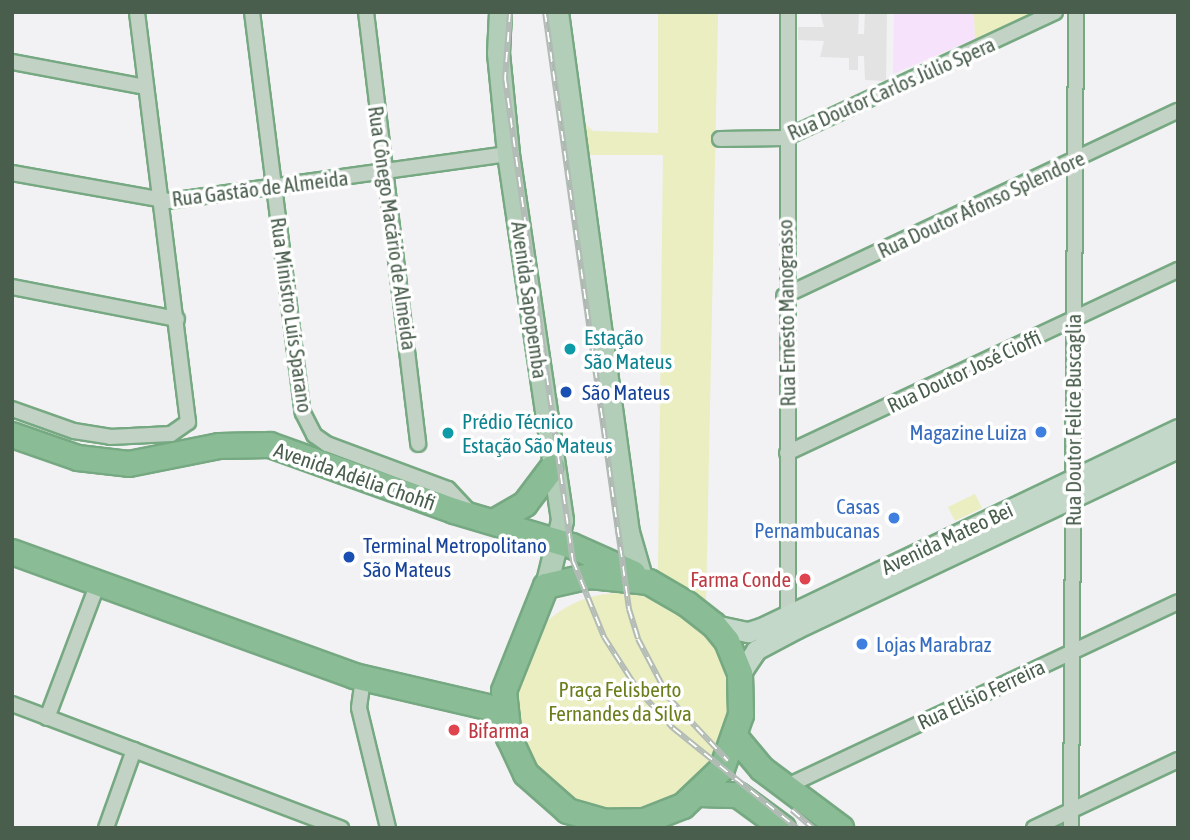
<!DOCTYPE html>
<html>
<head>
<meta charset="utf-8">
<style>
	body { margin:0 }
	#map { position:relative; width:1190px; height:840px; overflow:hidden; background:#f2f1f3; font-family:"Asap Condensed",sans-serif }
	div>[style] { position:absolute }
	.education>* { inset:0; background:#e3e3e4 }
	.medical>* { inset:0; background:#f6e3fb }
	.green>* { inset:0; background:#eaeec1 }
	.round { border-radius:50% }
	.roads { filter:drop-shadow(2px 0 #76a982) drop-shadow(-2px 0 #76a982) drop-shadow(0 2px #76a982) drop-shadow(0 -2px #76a982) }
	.street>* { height:14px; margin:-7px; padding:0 7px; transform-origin:7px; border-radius:7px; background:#c2d2c5 }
	.secondary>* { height:19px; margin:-9.5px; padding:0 9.5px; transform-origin:9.5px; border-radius:9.5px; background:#c4d8c9 }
	.primary>* { height:21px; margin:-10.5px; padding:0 10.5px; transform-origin:10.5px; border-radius:10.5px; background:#b2ceb8 }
	.highway>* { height:24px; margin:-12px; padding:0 12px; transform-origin:12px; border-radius:12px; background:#8abd96 }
	.rail>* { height:6px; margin-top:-3px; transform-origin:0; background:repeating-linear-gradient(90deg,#fff 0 10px,#b3bbb6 0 20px); box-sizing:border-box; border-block:2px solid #b3bbb6 }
	.dots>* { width:19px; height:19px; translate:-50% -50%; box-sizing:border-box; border:4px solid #fff; border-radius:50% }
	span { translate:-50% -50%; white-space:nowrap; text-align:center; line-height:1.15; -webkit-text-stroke:7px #fff; paint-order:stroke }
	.street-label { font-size:21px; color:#495e4d }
	.culture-label { font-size:21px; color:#0d838f }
	.left { translate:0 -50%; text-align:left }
	.transit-label { font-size:21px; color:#164399 }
	.shop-label { font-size:21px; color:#366cbe }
	.right { translate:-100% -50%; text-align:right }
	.health-label { font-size:21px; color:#be3a42 }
	.park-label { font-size:21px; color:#697e1b }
	.frame { position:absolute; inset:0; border:14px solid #495e4d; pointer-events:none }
</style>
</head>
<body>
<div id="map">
	<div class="education">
		<i style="clip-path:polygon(820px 12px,859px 12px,858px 34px,864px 34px,865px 12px,887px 12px,886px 81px,865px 80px,864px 56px,858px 56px,858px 70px,849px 70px,849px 58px,820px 57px,824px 41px,798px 40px,798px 27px,824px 27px)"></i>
	</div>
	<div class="medical">
		<i style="clip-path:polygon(894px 12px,974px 12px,975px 39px,893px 74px)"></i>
	</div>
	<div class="green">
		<i style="clip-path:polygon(658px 12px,718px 12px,706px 603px,658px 571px,663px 155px,591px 155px,587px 151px,586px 125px,593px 131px,658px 133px)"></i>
		<i style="clip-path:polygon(974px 12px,1033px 12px,975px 39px)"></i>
		<i style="clip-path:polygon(975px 494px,982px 508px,955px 521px,948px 507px)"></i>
		<i class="round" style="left:512px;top:593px;width:216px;height:216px"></i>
	</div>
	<div class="roads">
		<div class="street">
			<i style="left:252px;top:12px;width:404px;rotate:82.8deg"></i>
			<i style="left:303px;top:413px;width:25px;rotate:63deg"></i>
			<i style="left:314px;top:435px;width:16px;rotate:35deg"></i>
			<i style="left:327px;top:444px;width:129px;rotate:20.4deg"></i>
			<i style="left:448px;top:489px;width:35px;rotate:47deg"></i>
			<i style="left:366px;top:12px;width:435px;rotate:83.1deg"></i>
			<i style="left:788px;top:12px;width:602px;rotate:90deg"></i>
			<i style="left:12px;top:62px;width:136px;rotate:10.6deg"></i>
			<i style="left:720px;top:139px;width:65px;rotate:-0.9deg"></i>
			<i style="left:785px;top:138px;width:298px;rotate:-25deg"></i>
			<i style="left:12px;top:173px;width:159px;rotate:10.1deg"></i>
			<i style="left:169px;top:201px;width:342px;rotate:-7.9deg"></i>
			<i style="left:12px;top:287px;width:168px;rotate:11deg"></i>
			<i style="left:784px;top:296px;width:435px;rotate:-25.2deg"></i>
			<i style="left:12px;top:409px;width:66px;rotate:19.5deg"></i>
			<i style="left:74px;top:431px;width:36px;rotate:9deg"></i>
			<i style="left:110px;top:437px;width:61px;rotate:-2.8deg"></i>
			<i style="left:171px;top:434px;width:21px;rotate:-35deg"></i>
			<i style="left:188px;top:422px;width:413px;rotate:-97.1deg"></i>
			<i style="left:787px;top:453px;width:432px;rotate:-25.1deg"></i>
			<i style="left:363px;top:679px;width:29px;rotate:98deg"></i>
			<i style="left:359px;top:708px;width:123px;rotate:76.4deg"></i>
			<i style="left:12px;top:704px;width:352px;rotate:20.7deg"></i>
			<i style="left:47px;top:718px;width:144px;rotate:-69.3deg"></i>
			<i style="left:785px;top:787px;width:434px;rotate:-25.2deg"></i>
			<i style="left:106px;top:828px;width:83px;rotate:-70.3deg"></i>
			<i style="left:1034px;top:828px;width:159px;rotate:-25.3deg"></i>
			<i style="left:1071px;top:828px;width:816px;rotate:-89.65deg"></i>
		</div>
		<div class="secondary">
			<i style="left:714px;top:625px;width:35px;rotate:12deg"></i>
			<i style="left:748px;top:632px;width:14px;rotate:-17deg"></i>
			<i style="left:761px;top:628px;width:462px;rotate:-25.5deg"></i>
			<i style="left:740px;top:674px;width:29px;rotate:-56deg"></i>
			<i style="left:756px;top:650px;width:47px;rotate:-28.2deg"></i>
			<i style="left:797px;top:628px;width:421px;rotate:-25.3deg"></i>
		</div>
		<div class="primary">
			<i style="left:500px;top:12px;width:41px;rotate:92.8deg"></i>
			<i style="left:498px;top:53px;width:101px;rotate:84.3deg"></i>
			<i style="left:508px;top:154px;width:370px;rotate:81.6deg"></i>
			<i style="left:562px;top:520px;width:68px;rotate:103.6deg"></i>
			<i style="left:557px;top:12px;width:525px;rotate:82.23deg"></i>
			<i style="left:628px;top:532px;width:47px;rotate:73.9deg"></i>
		</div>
		<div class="highway">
			<i style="left:12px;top:435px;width:70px;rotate:19.2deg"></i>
			<i style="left:78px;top:458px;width:51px;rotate:6.7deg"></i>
			<i style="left:129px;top:464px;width:92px;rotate:-11.3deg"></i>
			<i style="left:219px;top:446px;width:51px;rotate:-1.1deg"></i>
			<i style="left:270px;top:445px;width:195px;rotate:19.7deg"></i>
			<i style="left:454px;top:511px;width:123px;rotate:16.5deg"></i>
			<i style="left:572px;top:546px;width:67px;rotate:23.9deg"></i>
			<i style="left:494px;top:522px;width:36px;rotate:-30deg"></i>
			<i style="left:525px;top:504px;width:46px;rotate:-52.9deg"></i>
			<i style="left:12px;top:552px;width:364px;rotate:19.9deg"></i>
			<i style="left:354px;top:676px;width:137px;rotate:13.1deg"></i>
			<i style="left:487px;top:707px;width:21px;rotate:31deg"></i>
			<i style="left:590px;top:576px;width:59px;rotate:5.8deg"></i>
			<i style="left:649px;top:582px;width:44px;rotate:30.1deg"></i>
			<i style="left:687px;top:604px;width:34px;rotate:38deg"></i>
			<i style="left:714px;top:625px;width:21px;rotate:51deg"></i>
			<i style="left:727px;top:641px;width:35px;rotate:68deg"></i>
			<i style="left:740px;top:674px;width:41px;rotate:88.6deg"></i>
			<i style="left:741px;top:715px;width:57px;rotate:109.4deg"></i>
			<i style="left:722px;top:769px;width:54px;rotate:136.5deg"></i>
			<i style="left:683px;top:806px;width:41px;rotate:158.5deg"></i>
			<i style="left:645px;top:821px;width:39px;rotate:179deg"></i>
			<i style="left:606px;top:822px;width:40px;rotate:-164deg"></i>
			<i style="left:568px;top:811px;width:56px;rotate:-138.6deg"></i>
			<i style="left:526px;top:774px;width:40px;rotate:-115deg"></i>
			<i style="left:509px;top:738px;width:47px;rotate:-96.1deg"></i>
			<i style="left:504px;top:691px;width:113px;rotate:-68.2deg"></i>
			<i style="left:546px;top:586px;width:45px;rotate:-12.8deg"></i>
			<i style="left:736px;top:738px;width:40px;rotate:50deg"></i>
			<i style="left:762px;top:769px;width:99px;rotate:36.8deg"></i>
			<i style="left:700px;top:794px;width:38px;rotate:2deg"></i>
			<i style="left:738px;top:795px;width:56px;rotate:36.3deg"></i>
		</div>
	</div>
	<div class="rail">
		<i style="left:510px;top:12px;width:66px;rotate:94.3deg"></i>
		<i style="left:505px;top:78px;width:488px;rotate:82deg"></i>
		<i style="left:573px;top:561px;width:82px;rotate:67.8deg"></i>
		<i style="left:604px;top:637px;width:63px;rotate:57.3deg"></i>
		<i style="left:638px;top:690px;width:52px;rotate:47.4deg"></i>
		<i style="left:673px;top:728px;width:159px;rotate:38.9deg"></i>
		<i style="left:545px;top:12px;width:603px;rotate:81.99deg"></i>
		<i style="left:629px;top:609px;width:31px;rotate:73deg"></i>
		<i style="left:638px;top:639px;width:67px;rotate:62.3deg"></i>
		<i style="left:669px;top:698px;width:86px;rotate:46.9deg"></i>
		<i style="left:792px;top:810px;width:28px;rotate:41deg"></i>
	</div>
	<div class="dots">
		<i style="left:570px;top:349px;background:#0f9aa8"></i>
		<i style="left:566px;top:392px;background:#1a4fb4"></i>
		<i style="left:1041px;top:432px;background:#3f7fe0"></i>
		<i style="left:448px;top:433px;background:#0f9aa8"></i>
		<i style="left:894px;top:518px;background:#3f7fe0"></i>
		<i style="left:349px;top:557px;background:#1a4fb4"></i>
		<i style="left:805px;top:579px;background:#e0444e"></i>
		<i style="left:862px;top:644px;background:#3f7fe0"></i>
		<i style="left:454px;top:730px;background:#e0444e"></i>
	</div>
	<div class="street-label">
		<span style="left:891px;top:88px;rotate:-24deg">Rua Doutor Carlos Júlio Spera</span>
		<span style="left:260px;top:188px;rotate:-7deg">Rua Gastão de Almeida</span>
		<span style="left:981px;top:204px;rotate:-25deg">Rua Doutor Afonso Splendore</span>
		<span style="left:393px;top:228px;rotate:82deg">Rua Cônego Macário de Almeida</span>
		<span style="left:530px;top:300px;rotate:82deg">Avenida Sapopemba</span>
		<span style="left:786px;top:313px;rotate:-91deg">Rua Ernesto Manograsso</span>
		<span style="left:292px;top:315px;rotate:82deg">Rua Ministro Luís Sparano</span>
		<span style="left:964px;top:371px;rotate:-25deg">Rua Doutor José Cioffi</span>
		<span style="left:1073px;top:420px;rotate:-90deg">Rua Doutor Felice Buscaglia</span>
		<span style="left:355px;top:476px;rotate:19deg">Avenida Adélia Chohfi</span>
		<span style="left:947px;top:538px;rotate:-25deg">Avenida Mateo Bei</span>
		<span style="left:981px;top:694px;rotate:-25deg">Rua Elísio Ferreira</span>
	</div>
	<div class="culture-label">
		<span class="left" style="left:584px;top:349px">Estação<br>São Mateus</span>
		<span class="left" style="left:462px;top:433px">Prédio Técnico<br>Estação São Mateus</span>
	</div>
	<div class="transit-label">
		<span class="left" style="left:582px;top:392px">São Mateus</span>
		<span class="left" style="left:363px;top:557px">Terminal Metropolitano<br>São Mateus</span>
	</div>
	<div class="shop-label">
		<span class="right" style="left:1027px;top:432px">Magazine Luiza</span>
		<span class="right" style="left:880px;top:518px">Casas<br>Pernambucanas</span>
		<span class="left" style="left:876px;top:644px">Lojas Marabraz</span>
	</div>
	<div class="health-label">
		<span class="right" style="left:791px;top:579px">Farma Conde</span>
		<span class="left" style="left:468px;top:730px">Bifarma</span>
	</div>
	<div class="park-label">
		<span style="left:620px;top:701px">Praça Felisberto<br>Fernandes da Silva</span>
	</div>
	<div class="frame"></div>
</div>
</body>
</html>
